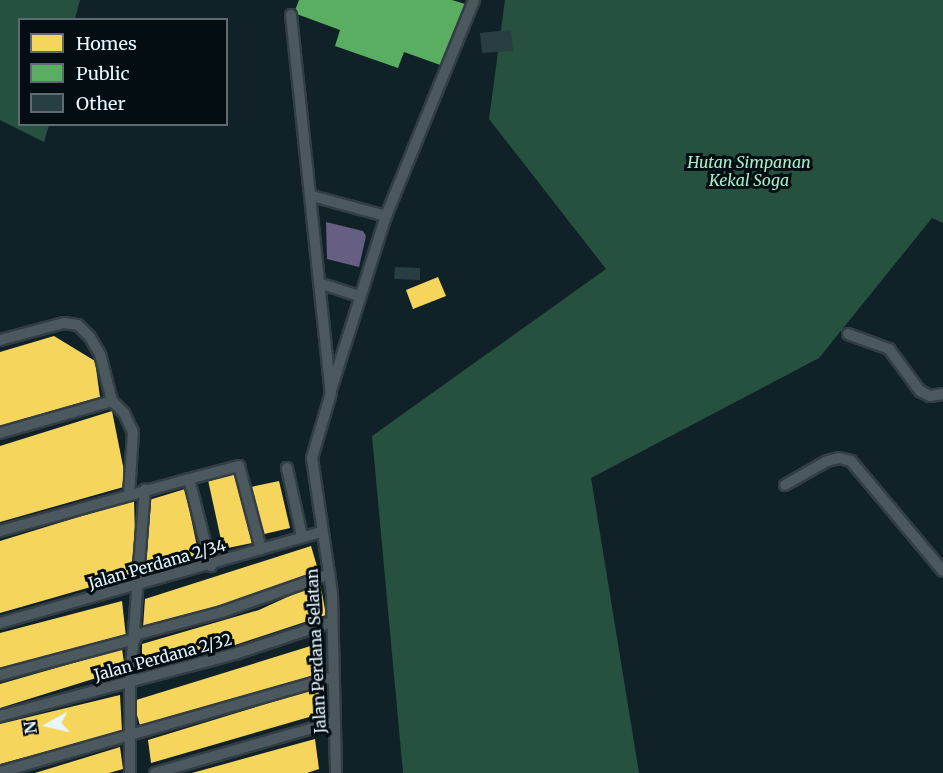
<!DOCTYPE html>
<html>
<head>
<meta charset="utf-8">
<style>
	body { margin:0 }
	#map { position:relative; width:943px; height:773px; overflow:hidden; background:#102128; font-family:Merriweather,serif }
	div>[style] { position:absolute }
	.forest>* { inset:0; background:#27513f }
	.water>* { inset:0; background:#665f83 }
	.homes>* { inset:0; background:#f6d55c }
	.public>* { inset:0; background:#5aae61 }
	.building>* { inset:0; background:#293e41 }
	.roads { filter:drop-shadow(2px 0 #323e43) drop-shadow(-2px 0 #323e43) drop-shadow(0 2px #323e43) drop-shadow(0 -2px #323e43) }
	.minor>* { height:10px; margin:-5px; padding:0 5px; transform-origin:5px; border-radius:5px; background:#4b585e }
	span { translate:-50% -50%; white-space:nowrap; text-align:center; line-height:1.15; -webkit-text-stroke:6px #030d12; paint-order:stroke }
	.park-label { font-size:16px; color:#a6f1cb; font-style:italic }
	.street-label { font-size:16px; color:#e6f7ff }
	.legend { position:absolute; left:18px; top:18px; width:210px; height:108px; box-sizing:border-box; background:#030d12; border:2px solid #5e6b71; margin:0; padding:8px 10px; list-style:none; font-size:18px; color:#e6f7ff }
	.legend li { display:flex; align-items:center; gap:12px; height:30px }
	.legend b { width:30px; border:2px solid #5e6b71 }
	.north { position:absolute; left:18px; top:695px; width:60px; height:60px; -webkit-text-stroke:4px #030d12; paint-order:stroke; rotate:262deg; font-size:16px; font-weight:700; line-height:24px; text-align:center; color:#e6f7ff }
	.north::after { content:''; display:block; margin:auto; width:21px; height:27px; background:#e6f7ff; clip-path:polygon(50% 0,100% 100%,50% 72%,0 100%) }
</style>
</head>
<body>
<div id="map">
	<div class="forest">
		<i style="clip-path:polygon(0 0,80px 0,75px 19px,20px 20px,20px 124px,49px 125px,44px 142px,0 120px)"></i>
		<i style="clip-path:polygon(505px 0,943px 0,943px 223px,932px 218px,819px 358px,591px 478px,639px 773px,403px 773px,372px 436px,606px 269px,489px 119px)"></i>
	</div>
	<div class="water">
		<i style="clip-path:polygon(326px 222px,363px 231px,366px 236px,359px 267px,327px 259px)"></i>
	</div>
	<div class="homes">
		<i style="clip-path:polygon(438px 277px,446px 296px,413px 309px,406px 290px)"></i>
		<i style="clip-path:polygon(54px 336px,95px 361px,100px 397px,0 426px,0 352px)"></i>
		<i style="clip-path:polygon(112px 411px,127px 486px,0 522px,0 446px)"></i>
		<i style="clip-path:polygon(237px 472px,252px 543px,223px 549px,208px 480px)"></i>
		<i style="clip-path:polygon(279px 481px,290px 528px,260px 535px,246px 488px)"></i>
		<i style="clip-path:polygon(185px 489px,200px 561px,144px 575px,149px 500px)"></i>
		<i style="clip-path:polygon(134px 500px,136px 574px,0 613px,0 541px)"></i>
		<i style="clip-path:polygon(311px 546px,319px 573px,233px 603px,143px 628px,145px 599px)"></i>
		<i style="clip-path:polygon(320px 582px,326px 615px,217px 651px,142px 668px,142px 644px,259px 610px)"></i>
		<i style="clip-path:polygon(122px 601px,126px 637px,0 672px,0 633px)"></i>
		<i style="clip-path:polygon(317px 644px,326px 672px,141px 729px,133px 701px)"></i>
		<i style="clip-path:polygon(122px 649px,125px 669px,0 708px,0 684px)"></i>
		<i style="clip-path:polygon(318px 688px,323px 713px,151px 763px,148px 740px)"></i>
		<i style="clip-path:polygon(120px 695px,122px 731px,0 764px,0 724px)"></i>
		<i style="clip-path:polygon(315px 739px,319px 769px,307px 773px,192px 773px)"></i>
		<i style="clip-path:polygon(120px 747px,123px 769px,109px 773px,35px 773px)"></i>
	</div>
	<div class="public">
		<i style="clip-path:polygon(299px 0,452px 0,465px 4px,443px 66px,404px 52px,398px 68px,335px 46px,340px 30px,294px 13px)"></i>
	</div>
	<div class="building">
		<i style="clip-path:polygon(511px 30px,513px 51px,482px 53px,480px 33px)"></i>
		<i style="clip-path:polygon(395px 267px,420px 268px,420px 280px,394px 279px)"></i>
	</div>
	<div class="roads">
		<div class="minor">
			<i style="left:291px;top:15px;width:380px;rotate:84deg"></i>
			<i style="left:331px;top:393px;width:68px;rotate:106.3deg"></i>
			<i style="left:312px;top:458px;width:137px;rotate:81.6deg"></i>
			<i style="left:332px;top:594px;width:179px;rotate:88.7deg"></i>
			<i style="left:312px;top:196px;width:77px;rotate:15.1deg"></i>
			<i style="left:319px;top:283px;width:42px;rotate:18deg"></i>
			<i style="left:848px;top:334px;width:44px;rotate:20.1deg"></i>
			<i style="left:889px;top:349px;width:52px;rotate:53.6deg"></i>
			<i style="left:920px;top:391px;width:11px;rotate:27deg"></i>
			<i style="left:930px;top:396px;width:13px;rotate:-9deg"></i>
			<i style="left:0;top:340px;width:66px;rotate:-14.9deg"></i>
			<i style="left:64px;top:323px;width:14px;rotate:8deg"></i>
			<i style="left:78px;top:325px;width:17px;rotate:45deg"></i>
			<i style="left:90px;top:337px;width:20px;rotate:60deg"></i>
			<i style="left:100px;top:354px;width:49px;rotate:75.7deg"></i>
			<i style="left:112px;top:401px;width:17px;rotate:45deg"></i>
			<i style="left:124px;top:413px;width:21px;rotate:65deg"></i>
			<i style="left:133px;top:432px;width:63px;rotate:93.6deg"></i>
			<i style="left:332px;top:387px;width:179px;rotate:-72.5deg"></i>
			<i style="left:386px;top:216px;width:233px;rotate:-67.8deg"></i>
			<i style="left:0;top:433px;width:116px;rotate:-15.9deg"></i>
			<i style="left:287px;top:468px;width:70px;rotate:77.6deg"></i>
			<i style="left:189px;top:479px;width:52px;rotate:-14.6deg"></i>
			<i style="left:239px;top:466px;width:86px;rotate:75.2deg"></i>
			<i style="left:785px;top:485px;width:48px;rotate:-29.7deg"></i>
			<i style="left:827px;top:461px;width:12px;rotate:-14deg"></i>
			<i style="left:839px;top:458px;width:12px;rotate:14deg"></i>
			<i style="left:851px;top:461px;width:143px;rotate:50.1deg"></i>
			<i style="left:0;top:531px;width:196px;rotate:-15.4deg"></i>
			<i style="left:189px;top:479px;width:90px;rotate:75.8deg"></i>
			<i style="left:0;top:623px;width:334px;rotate:-15.8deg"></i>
			<i style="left:135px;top:635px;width:90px;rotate:-14.8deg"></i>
			<i style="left:222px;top:612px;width:114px;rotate:-19.4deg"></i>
			<i style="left:0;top:675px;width:140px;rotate:-14.9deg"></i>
			<i style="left:0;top:716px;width:243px;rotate:-14.8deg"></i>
			<i style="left:235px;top:654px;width:102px;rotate:-18.3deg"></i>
			<i style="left:0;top:772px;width:347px;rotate:-15.9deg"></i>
			<i style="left:130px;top:773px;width:90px;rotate:-90deg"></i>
			<i style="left:130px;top:683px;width:194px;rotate:-85.6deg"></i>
			<i style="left:155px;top:773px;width:186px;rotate:-15.9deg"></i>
		</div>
	</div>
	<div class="park-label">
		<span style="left:749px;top:171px">Hutan Simpanan<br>Kekal Soga</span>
	</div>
	<div class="street-label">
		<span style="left:157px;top:564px;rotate:-16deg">Jalan Perdana 2/34</span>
		<span style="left:316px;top:651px;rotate:-93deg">Jalan Perdana Selatan</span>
		<span style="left:163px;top:657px;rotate:-15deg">Jalan Perdana 2/32</span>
	</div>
	<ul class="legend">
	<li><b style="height:16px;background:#f6d55c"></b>Homes</li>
	<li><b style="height:16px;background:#5aae61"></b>Public</li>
	<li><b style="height:16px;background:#293e41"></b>Other</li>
	</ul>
	<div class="north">N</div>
</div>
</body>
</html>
